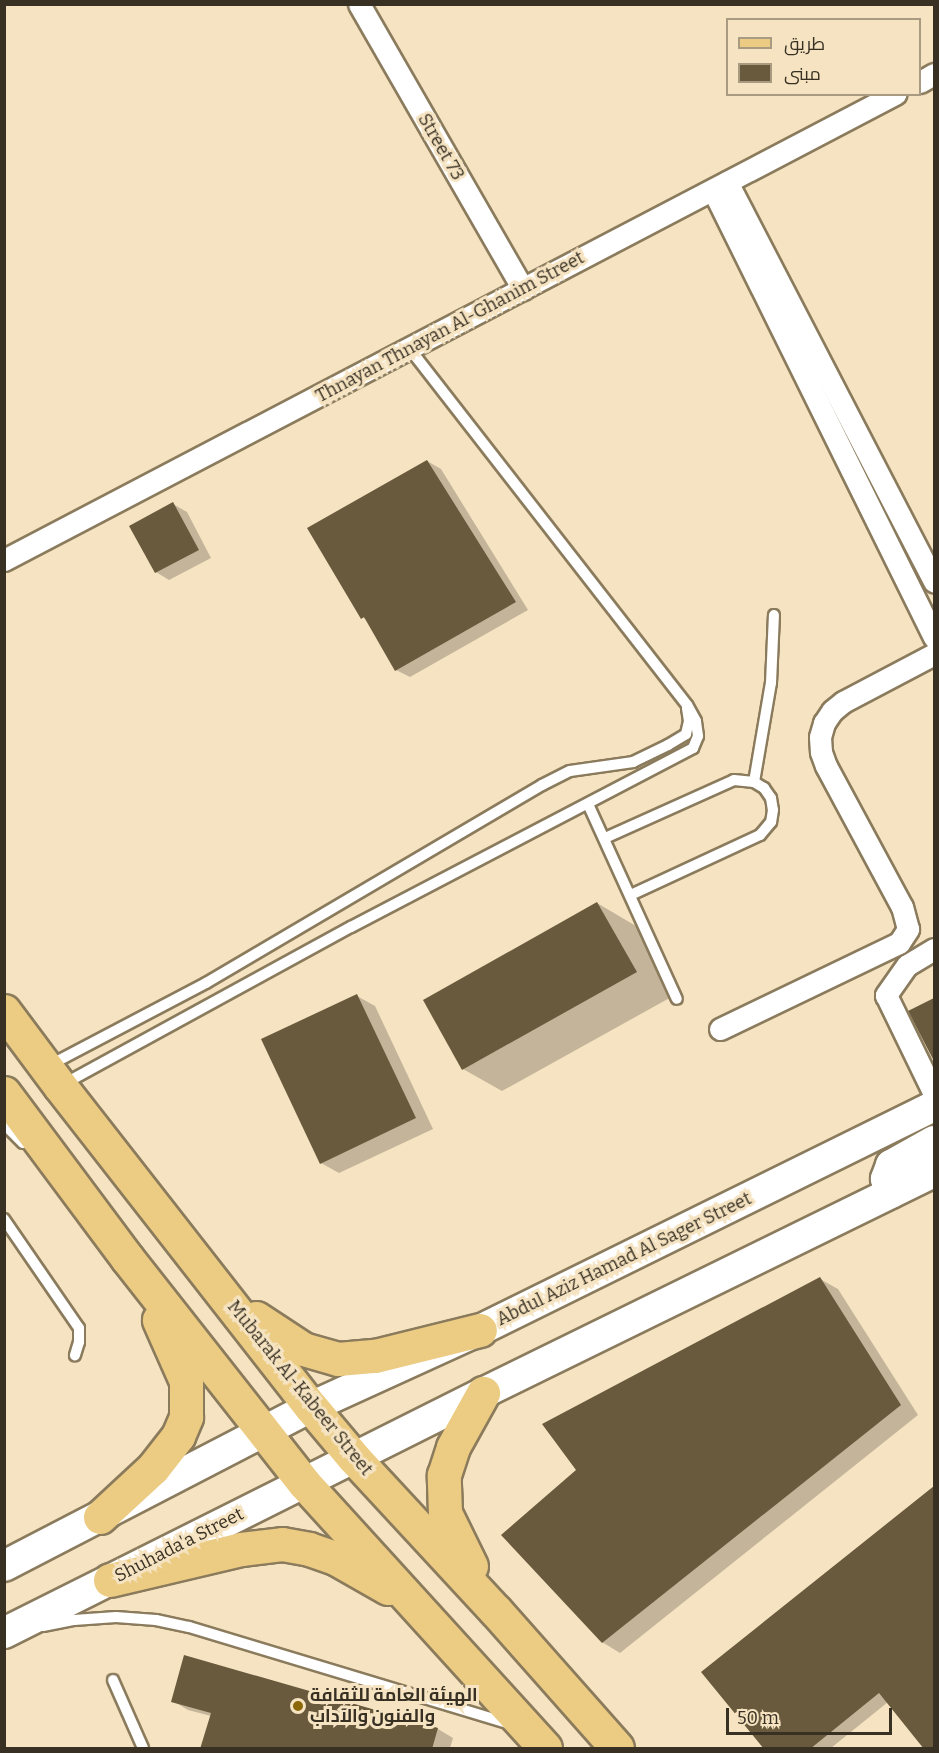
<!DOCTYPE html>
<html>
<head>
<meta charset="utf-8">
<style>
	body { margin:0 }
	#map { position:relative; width:939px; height:1753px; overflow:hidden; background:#f5e3c1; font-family:Bitter,Cairo,serif }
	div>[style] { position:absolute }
	.shadow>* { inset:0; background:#0003 }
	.building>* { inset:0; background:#695a3d }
	.roads { filter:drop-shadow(2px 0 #8b7b5d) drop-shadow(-2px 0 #8b7b5d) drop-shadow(0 2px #8b7b5d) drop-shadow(0 -2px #8b7b5d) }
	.service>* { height:10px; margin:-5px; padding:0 5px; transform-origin:5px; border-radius:5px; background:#fff }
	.minor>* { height:21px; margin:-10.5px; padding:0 10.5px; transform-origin:10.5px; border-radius:10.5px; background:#fff }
	.secondary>* { height:30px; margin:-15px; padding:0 15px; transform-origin:15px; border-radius:15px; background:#fff }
	.primary>* { height:33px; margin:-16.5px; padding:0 16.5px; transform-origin:16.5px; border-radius:16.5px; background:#eccb82 }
	.dots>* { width:16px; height:16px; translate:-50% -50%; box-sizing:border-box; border:3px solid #f5e3c1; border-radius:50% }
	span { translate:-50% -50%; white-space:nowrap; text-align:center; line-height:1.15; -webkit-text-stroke:6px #f5e3c1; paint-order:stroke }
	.street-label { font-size:18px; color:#373023 }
	.poi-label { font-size:18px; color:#373023; font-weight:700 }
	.left { translate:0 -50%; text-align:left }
	.frame { position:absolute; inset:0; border:6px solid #373023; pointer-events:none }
	.legend { position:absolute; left:726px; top:18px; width:195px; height:78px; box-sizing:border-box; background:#f5e3c1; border:2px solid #a99b82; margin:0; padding:8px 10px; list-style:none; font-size:18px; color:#373023 }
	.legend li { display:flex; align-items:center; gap:12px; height:30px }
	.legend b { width:30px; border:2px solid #a99b82 }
	.scale { position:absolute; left:726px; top:1708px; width:166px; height:27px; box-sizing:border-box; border:3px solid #373023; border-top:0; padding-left:8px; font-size:18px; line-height:21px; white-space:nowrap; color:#373023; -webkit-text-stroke:4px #f5e3c1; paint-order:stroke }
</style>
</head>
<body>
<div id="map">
	<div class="shadow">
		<i style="clip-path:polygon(427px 461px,441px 469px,528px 610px,410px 677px,396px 670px,369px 621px,362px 617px)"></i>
		<i style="clip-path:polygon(173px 504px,187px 512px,211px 558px,169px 580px,156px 572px)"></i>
		<i style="clip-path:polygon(597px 903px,636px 926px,675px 995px,502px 1091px,463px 1069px)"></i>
		<i style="clip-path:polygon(357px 996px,375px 1006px,433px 1129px,339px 1173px,321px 1163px)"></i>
		<i style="clip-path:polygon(934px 999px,934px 1055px,910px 1012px)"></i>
		<i style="clip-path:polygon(820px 1279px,838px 1289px,918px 1415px,620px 1653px,602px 1642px)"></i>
		<i style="clip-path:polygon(934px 1488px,934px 1748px,926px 1748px,888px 1702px,831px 1748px,766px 1748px,704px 1672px)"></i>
		<i style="clip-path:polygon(173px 1701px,438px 1729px,453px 1738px,450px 1748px,202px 1748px,211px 1716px,188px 1710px)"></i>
	</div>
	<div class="building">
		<i style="clip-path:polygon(427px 460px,516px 602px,395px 671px,364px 617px,361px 619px,307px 528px)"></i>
		<i style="clip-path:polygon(173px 502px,199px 550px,155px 573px,129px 526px)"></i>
		<i style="clip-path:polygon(597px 902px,637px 972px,462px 1070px,423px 1000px)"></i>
		<i style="clip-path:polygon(357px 994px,416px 1118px,320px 1164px,261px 1039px)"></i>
		<i style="clip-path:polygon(934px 998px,934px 1061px,908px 1011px)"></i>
		<i style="clip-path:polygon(820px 1277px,901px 1405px,602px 1643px,501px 1535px,576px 1470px,542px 1424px)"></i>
		<i style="clip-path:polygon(934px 1486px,934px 1749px,924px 1749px,879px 1693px,810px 1749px,764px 1749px,701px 1672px)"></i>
		<i style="clip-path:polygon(184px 1655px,438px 1728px,432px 1749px,200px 1749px,211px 1713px,171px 1702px)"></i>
	</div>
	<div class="roads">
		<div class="service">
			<i style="left:754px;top:782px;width:100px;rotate:-80.3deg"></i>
			<i style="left:771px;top:683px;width:68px;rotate:-87.5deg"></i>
			<i style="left:588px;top:804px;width:214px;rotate:65.5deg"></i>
			<i style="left:605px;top:838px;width:141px;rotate:-24.2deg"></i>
			<i style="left:734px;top:780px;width:20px;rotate:6deg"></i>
			<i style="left:754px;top:782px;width:12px;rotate:31deg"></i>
			<i style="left:764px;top:788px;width:12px;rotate:55deg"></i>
			<i style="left:771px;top:798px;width:12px;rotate:81deg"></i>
			<i style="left:773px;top:810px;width:12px;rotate:99deg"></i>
			<i style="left:771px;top:822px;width:17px;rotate:130deg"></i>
			<i style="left:760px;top:835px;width:142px;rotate:155.1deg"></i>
			<i style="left:48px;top:1066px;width:178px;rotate:-27.7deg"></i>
			<i style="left:206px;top:983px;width:390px;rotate:-30.5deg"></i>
			<i style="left:542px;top:785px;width:31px;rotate:-27deg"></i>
			<i style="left:570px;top:771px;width:64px;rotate:-8.1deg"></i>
			<i style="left:633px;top:762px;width:39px;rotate:-26deg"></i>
			<i style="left:668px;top:745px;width:21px;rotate:-31deg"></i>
			<i style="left:686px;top:734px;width:13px;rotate:-77deg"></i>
			<i style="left:689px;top:721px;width:13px;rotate:-99deg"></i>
			<i style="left:62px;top:1085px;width:329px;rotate:-28.7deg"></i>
			<i style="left:351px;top:927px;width:386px;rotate:-27.6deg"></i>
			<i style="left:693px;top:748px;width:13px;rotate:-67deg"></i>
			<i style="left:698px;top:736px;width:15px;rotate:-98deg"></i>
			<i style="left:696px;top:721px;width:18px;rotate:-119deg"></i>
			<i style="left:687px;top:705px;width:452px;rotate:-127.9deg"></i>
			<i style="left:4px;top:1124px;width:27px;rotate:45deg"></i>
			<i style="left:4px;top:1219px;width:132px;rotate:55.5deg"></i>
			<i style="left:79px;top:1328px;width:14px;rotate:90deg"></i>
			<i style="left:79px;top:1342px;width:14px;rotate:107deg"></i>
			<i style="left:43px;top:1626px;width:32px;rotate:-11deg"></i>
			<i style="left:74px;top:1620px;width:42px;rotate:-4.1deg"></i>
			<i style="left:116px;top:1617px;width:40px;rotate:4.3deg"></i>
			<i style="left:156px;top:1620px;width:34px;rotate:12deg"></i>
			<i style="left:189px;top:1627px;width:335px;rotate:16.8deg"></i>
			<i style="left:113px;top:1680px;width:74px;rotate:66.2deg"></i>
		</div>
		<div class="minor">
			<i style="left:359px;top:4px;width:329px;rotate:60.1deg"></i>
			<i style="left:920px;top:82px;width:16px;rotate:-30deg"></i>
			<i style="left:727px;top:182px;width:450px;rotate:62.6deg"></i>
			<i style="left:713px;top:190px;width:499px;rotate:63.7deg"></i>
			<i style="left:4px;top:560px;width:1006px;rotate:-27.61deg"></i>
			<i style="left:934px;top:949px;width:31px;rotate:149deg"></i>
			<i style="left:907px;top:965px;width:37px;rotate:125deg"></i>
			<i style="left:886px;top:995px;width:110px;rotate:64.1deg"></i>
			<i style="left:720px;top:1029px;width:199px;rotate:-25.7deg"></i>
			<i style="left:899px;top:943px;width:17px;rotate:-57deg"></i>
			<i style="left:908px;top:929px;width:23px;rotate:-105deg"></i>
			<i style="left:902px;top:907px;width:160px;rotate:-118.3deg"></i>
			<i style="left:826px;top:766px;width:15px;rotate:-110deg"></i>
			<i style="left:821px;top:752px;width:15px;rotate:-94deg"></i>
			<i style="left:820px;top:737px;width:15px;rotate:-74deg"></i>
			<i style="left:824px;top:723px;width:14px;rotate:-56deg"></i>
			<i style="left:832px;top:711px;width:14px;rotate:-39deg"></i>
			<i style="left:843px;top:702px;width:103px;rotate:-27.8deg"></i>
		</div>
		<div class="secondary">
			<i style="left:891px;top:1193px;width:15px;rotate:-110deg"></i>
			<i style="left:886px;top:1179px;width:15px;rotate:-70deg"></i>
			<i style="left:891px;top:1165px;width:49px;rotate:-29.2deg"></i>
			<i style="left:4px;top:1566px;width:346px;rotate:-27.4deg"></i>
			<i style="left:311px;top:1407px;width:186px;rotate:-24.5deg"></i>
			<i style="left:480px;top:1330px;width:506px;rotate:-26.26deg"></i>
			<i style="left:4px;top:1633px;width:536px;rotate:-26.61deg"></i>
			<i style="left:483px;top:1393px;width:502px;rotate:-26.11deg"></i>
		</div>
		<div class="primary">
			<i style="left:4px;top:1011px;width:94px;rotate:53.3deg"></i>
			<i style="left:60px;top:1086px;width:407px;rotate:52deg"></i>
			<i style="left:311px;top:1407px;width:67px;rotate:49.9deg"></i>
			<i style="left:354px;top:1458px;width:207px;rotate:47.2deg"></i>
			<i style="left:495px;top:1610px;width:184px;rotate:48.5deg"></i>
			<i style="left:4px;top:1093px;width:206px;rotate:53.3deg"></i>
			<i style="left:127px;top:1258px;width:286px;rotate:51.8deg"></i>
			<i style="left:304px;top:1483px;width:358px;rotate:47.7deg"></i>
			<i style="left:256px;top:1318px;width:56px;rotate:33.4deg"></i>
			<i style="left:303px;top:1349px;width:36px;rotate:16deg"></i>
			<i style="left:338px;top:1359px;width:37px;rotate:-5deg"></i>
			<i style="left:375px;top:1356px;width:108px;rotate:-13.9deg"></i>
			<i style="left:100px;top:1517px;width:72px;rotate:-42.8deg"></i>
			<i style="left:153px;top:1468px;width:41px;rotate:-52deg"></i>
			<i style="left:178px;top:1436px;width:21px;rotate:-67deg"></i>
			<i style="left:186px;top:1417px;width:36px;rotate:-90deg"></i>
			<i style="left:186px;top:1381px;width:67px;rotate:-113.9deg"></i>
			<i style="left:471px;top:1566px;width:59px;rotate:-116.1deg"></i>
			<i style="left:445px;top:1513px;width:38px;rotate:-92deg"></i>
			<i style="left:444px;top:1475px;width:29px;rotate:-72deg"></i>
			<i style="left:453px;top:1447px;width:62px;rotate:-60.9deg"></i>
			<i style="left:110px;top:1580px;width:135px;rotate:-13.3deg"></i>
			<i style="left:241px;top:1549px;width:41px;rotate:-7deg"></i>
			<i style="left:282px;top:1544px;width:27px;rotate:10deg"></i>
			<i style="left:309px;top:1549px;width:28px;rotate:19deg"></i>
			<i style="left:335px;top:1558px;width:61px;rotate:29.5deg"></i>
		</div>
	</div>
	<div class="dots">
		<i style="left:298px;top:1706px;background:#8c6708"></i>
	</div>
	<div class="street-label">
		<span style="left:441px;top:147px;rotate:60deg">Street 73</span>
		<span style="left:450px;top:327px;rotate:-28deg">Thnayan Thnayan Al-Ghanim Street</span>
		<span style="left:624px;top:1259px;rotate:-26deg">Abdul Aziz Hamad Al Sager Street</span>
		<span style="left:300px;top:1388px;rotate:51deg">Mubarak Al-Kabeer Street</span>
		<span style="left:179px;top:1545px;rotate:-27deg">Shuhada'a Street</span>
	</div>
	<div class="poi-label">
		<span class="left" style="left:310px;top:1706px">الهيئة العامة للثقافة<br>والفنون والآداب</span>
	</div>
	<div class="frame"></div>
	<ul class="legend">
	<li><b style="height:8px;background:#eccb82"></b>طريق</li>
	<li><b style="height:16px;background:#695a3d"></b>مبنى</li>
	</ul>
	<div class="scale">50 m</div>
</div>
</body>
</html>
